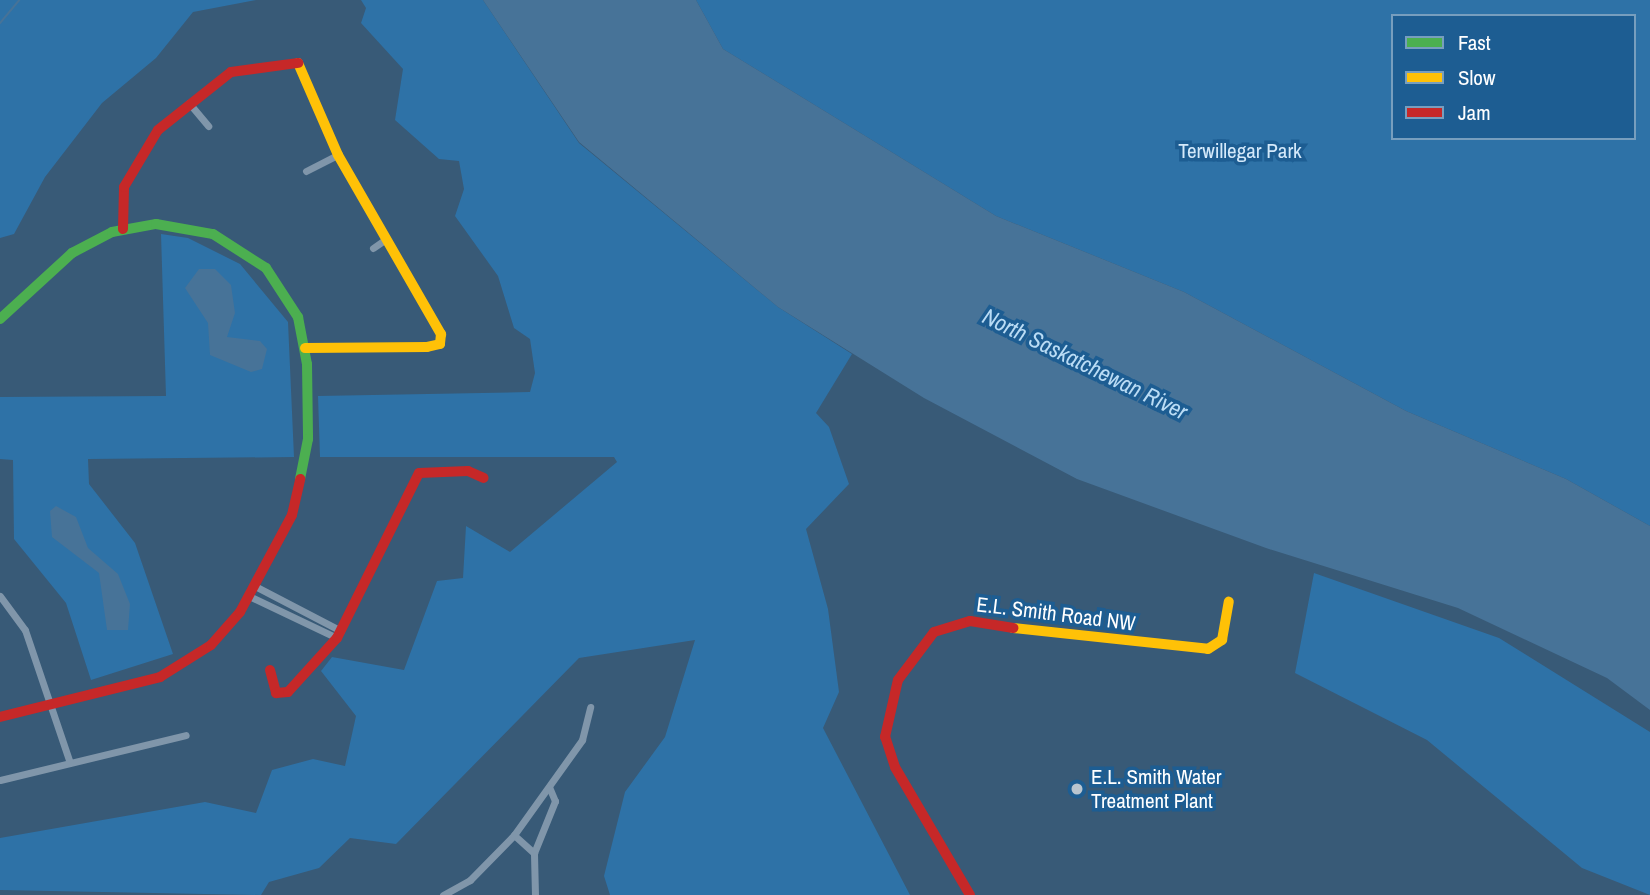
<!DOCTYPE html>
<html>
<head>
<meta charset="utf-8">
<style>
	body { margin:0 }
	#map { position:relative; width:1650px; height:895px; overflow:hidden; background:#385a77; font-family:"Archivo Narrow",sans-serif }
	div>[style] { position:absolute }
	.green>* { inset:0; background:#2e72a7 }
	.water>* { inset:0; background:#477398 }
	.stream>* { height:2px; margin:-1px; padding:0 1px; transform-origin:1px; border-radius:1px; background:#477398 }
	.street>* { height:7px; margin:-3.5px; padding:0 3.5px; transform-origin:3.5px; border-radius:3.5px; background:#8096aa }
	.fast>* { height:10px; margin:-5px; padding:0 5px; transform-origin:5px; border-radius:5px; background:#4caf50 }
	.slow>* { height:10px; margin:-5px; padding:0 5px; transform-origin:5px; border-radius:5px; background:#ffc107 }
	.jam>* { height:10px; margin:-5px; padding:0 5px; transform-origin:5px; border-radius:5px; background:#c62828 }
	.dots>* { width:19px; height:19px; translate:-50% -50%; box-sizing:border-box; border:4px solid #1d5d92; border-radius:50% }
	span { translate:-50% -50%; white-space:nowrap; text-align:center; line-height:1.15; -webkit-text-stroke:7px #1d5d92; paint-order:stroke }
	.park-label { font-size:21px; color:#d4e9fa }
	.street-label { font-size:21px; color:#fff }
	.poi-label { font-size:21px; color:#fff }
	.left { translate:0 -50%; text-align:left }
	.water-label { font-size:23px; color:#badcf5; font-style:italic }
	.legend { position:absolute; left:1391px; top:14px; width:245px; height:126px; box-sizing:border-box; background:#1d5d92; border:2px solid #779ebe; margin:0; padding:9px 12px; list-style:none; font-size:21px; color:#fff }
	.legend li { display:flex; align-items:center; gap:14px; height:35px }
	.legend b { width:35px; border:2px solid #779ebe }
</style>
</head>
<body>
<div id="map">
	<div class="green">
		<i style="clip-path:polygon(0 0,256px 0,193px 12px,156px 58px,102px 103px,45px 177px,14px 234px,0 238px)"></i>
		<i style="clip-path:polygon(361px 0,483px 0,579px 143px,778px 307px,852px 354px,816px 413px,829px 427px,849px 484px,806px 529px,828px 609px,839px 692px,823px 728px,910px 895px,610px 895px,604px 876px,625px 792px,665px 737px,695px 640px,579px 658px,396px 844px,350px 838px,319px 868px,269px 882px,261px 895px,0 890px,0 838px,205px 802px,256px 813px,272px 770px,313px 759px,345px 766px,356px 716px,321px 671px,332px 657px,404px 670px,437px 581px,463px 578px,466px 526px,510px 552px,617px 462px,614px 457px,320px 457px,318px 396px,530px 392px,535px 373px,530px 339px,514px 328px,498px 276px,455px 216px,464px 189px,459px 161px,439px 159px,395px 120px,403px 69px,361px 23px,366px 8px)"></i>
		<i style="clip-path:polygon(evenodd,696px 0,1650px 0,1650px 526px,1566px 479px,1406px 411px,1184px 292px,996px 216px,723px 49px,696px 0,1393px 16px,1634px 16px,1634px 138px,1393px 138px,1393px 16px)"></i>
		<i style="clip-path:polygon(161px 234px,188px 238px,240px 264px,288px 322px,294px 457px,88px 459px,89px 484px,135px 543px,173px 654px,91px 680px,66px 603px,14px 539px,13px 460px,0 459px,0 397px,166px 396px)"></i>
		<i style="clip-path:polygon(1314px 573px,1499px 638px,1650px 732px,1650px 895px,1582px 868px,1427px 740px,1295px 673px)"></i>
	</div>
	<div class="water">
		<i style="clip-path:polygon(483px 0,696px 0,723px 49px,996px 216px,1184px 292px,1406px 411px,1566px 479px,1650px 526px,1650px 710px,1607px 678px,1458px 608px,1266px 548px,1077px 479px,924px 398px,778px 307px,579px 142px)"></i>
		<i style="clip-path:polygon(199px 269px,215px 269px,231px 285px,235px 313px,227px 337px,260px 341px,267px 349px,262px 369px,251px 372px,210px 355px,208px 323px,185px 288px)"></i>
		<i style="clip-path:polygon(56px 506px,76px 517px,88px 548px,118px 574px,130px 604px,128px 630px,107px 630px,99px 573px,52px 537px,50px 511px)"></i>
	</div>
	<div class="stream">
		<i style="left:0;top:23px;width:30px;rotate:-50deg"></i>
	</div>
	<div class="street">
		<i style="left:189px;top:103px;width:30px;rotate:50deg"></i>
		<i style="left:306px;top:171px;width:36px;rotate:-27deg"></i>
		<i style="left:373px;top:248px;width:16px;rotate:-35deg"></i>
		<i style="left:255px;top:586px;width:97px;rotate:27.6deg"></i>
		<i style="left:0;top:596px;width:42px;rotate:53.7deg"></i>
		<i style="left:25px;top:630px;width:140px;rotate:71.3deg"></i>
		<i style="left:249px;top:596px;width:98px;rotate:25.5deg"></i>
		<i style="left:0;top:780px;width:191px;rotate:-13.6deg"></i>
		<i style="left:514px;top:835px;width:27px;rotate:42deg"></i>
		<i style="left:443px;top:895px;width:31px;rotate:-29deg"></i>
		<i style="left:470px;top:880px;width:63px;rotate:-45.6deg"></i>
		<i style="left:514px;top:835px;width:117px;rotate:-54.4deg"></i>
		<i style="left:582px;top:740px;width:34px;rotate:-76deg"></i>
		<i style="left:535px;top:895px;width:42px;rotate:-91.4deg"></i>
		<i style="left:534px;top:853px;width:56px;rotate:-68deg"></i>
		<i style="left:555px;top:801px;width:15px;rotate:-113deg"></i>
	</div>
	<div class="fast">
		<i style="left:0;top:319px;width:98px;rotate:-42.5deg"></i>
		<i style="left:72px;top:253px;width:45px;rotate:-27.7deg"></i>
		<i style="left:112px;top:232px;width:45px;rotate:-10.3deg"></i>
		<i style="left:156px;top:224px;width:58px;rotate:10deg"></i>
		<i style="left:213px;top:234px;width:63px;rotate:32.7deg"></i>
		<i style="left:266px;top:268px;width:59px;rotate:56.9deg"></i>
		<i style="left:298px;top:317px;width:48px;rotate:79.2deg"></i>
		<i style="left:307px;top:364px;width:75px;rotate:89.2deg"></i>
		<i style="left:308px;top:439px;width:41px;rotate:101.3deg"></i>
	</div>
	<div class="slow">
		<i style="left:298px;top:63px;width:100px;rotate:66.5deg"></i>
		<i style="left:338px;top:155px;width:207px;rotate:60.1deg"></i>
		<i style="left:441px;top:334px;width:10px;rotate:96deg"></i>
		<i style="left:440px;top:344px;width:13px;rotate:167deg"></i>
		<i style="left:427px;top:347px;width:122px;rotate:179.5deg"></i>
		<i style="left:1013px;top:628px;width:196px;rotate:6.1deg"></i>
		<i style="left:1208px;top:649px;width:17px;rotate:-33deg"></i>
		<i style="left:1222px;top:640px;width:39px;rotate:-80deg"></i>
	</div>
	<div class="jam">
		<i style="left:123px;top:229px;width:42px;rotate:-88.6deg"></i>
		<i style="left:124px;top:187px;width:66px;rotate:-59.2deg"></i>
		<i style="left:158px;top:130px;width:93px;rotate:-38.5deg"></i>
		<i style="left:231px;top:72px;width:68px;rotate:-7.7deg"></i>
		<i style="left:270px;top:670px;width:24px;rotate:75deg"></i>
		<i style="left:276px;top:693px;width:12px;rotate:-5deg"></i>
		<i style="left:288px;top:692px;width:73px;rotate:-47.8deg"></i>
		<i style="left:337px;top:638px;width:184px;rotate:-63.6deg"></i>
		<i style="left:419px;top:473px;width:49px;rotate:-2.3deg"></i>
		<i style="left:468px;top:471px;width:17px;rotate:24deg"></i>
		<i style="left:0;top:717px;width:165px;rotate:-14deg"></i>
		<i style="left:160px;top:677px;width:60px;rotate:-32.1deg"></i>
		<i style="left:211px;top:645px;width:44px;rotate:-48.7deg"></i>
		<i style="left:240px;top:612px;width:110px;rotate:-61.8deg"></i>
		<i style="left:292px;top:515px;width:37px;rotate:-77deg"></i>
		<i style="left:970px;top:895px;width:148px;rotate:-120.4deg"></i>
		<i style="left:895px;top:767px;width:32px;rotate:-108deg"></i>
		<i style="left:885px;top:737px;width:58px;rotate:-77.2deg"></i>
		<i style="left:898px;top:680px;width:60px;rotate:-53.1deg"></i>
		<i style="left:934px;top:632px;width:38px;rotate:-17deg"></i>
		<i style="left:970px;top:621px;width:44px;rotate:9.2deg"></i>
	</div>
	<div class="dots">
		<i style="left:1077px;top:789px;background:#b9c5cf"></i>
	</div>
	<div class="park-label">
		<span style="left:1240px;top:151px">Terwillegar Park</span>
	</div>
	<div class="street-label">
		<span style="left:1056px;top:614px;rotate:7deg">E.L. Smith Road NW</span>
	</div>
	<div class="poi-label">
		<span class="left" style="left:1091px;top:789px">E.L. Smith Water<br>Treatment Plant</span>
	</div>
	<div class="water-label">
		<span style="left:1085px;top:364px;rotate:26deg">North Saskatchewan River</span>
	</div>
	<ul class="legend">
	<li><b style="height:9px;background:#4caf50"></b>Fast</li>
	<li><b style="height:9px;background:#ffc107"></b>Slow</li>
	<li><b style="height:9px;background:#c62828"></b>Jam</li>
	</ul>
</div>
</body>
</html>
